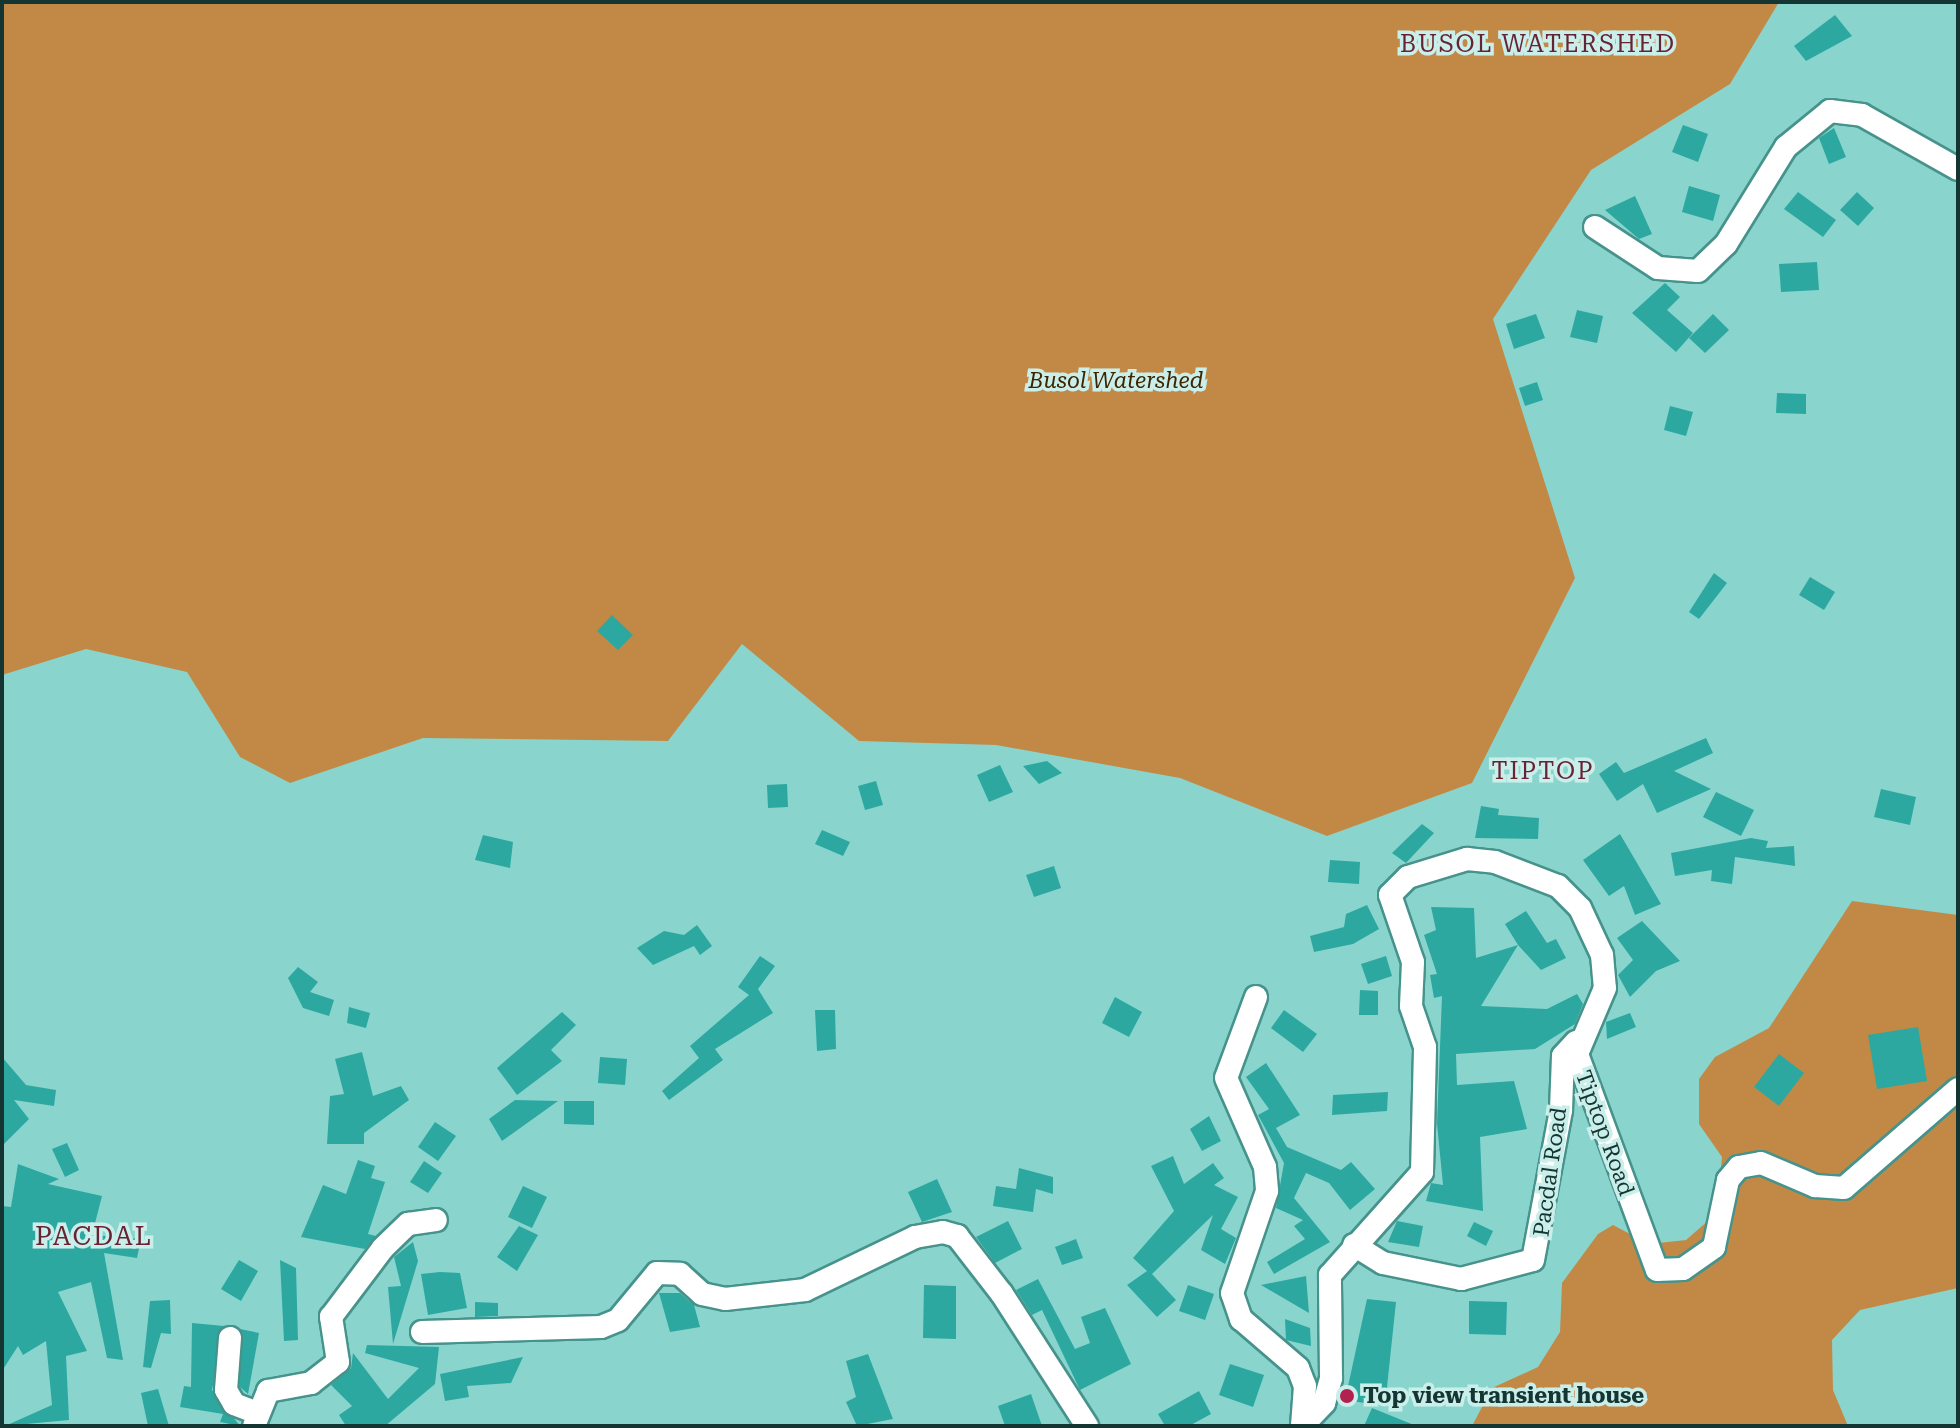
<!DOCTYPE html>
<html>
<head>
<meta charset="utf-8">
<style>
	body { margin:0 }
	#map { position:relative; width:1960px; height:1428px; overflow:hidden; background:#89d5ce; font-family:"Roboto Serif",serif }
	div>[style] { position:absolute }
	.green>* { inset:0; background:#c28946 }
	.building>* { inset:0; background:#2ca8a0 }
	.roads { filter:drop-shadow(2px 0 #46938c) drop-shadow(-2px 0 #46938c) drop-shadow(0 2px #46938c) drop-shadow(0 -2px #46938c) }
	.minor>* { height:22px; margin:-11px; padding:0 11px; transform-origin:11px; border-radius:11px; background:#fff }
	.dots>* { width:22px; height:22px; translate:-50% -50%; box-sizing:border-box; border:4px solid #caeeea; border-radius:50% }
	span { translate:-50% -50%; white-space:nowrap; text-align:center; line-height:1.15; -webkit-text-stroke:7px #caeeea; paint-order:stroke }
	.park-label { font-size:22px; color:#3f2400; font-style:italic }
	.street-label { font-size:22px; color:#143532 }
	.poi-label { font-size:22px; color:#143532; font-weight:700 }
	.left { translate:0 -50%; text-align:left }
	.neighbourhood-label { font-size:24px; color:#672233; letter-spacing:2px }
	.quarter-label { font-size:26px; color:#672233; letter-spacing:2px }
	.frame { position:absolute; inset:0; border:4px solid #143532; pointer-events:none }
</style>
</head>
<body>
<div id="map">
	<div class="green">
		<i style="clip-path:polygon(2px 2px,1779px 2px,1730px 84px,1591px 170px,1493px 319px,1575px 578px,1472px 783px,1327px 836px,1180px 778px,996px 745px,859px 741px,742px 644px,668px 741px,423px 738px,290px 783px,240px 757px,187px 672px,86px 649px,2px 675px)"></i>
		<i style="clip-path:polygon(1852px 901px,1958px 915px,1958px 1288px,1860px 1310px,1832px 1340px,1833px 1390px,1848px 1426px,1472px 1426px,1492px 1388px,1538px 1367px,1560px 1332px,1562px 1283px,1598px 1234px,1613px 1225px,1649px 1244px,1686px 1240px,1717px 1213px,1722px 1157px,1699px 1124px,1699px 1079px,1715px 1057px,1769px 1028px)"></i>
	</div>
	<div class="building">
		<i style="clip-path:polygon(1835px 15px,1852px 36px,1806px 61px,1794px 46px)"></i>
		<i style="clip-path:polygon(1683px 125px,1708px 134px,1698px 162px,1672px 152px)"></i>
		<i style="clip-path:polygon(1834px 128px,1846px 157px,1829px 164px,1819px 138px)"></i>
		<i style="clip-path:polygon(1689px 186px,1720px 195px,1713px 221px,1682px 212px)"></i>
		<i style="clip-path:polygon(1798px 192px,1836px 220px,1823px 237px,1784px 209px)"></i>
		<i style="clip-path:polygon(1857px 192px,1874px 208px,1858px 226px,1840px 210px)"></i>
		<i style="clip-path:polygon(1635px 196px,1652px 234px,1639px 239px,1605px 210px)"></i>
		<i style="clip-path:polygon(1817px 262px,1819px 290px,1781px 292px,1779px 264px)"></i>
		<i style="clip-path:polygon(1665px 283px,1680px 297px,1667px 310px,1693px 333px,1676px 352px,1632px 313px)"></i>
		<i style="clip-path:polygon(1577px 310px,1603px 316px,1597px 343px,1570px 337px)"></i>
		<i style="clip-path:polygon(1536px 314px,1545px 338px,1514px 349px,1506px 324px)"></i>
		<i style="clip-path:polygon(1713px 314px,1729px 330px,1705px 353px,1689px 338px)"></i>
		<i style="clip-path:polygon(1537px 382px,1543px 400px,1525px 406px,1519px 388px)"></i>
		<i style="clip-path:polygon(1777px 393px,1806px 394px,1806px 414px,1776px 413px)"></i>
		<i style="clip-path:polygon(1670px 406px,1693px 412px,1686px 436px,1664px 430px)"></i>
		<i style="clip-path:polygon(1714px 573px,1727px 583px,1699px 619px,1689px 612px)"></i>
		<i style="clip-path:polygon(1810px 577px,1835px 592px,1824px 610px,1799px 595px)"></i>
		<i style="clip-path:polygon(612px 615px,633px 635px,618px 650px,597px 631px)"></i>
		<i style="clip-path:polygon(1706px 738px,1713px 753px,1674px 771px,1711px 789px,1657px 813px,1643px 784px,1617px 801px,1599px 774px,1616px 762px,1624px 773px)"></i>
		<i style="clip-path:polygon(1047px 761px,1062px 773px,1039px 784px,1023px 766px)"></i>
		<i style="clip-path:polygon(1000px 765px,1013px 792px,989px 802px,977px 775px)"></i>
		<i style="clip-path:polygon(876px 781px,883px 805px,865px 810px,858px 786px)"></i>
		<i style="clip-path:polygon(787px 784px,788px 807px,768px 808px,767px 785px)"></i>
		<i style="clip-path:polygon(1881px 789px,1916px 797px,1910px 825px,1874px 817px)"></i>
		<i style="clip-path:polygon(1716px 792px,1754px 810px,1741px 836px,1703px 817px)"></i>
		<i style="clip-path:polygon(1481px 806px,1499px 809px,1498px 815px,1539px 818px,1538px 839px,1475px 838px)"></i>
		<i style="clip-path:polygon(1422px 824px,1434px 833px,1406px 863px,1392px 853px)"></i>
		<i style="clip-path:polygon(822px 830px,850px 842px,843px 856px,815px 844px)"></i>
		<i style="clip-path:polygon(1620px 834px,1661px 904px,1635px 915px,1624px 886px,1609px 896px,1583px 860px)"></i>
		<i style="clip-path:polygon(483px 835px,513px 842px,510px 868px,475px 860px)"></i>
		<i style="clip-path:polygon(1751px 838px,1768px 841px,1766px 848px,1794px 846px,1795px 866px,1735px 857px,1732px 884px,1711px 881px,1712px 870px,1675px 876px,1671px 853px)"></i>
		<i style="clip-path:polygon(1330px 860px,1360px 862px,1359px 884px,1328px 882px)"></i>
		<i style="clip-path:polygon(1054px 866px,1061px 888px,1034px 897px,1026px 875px)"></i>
		<i style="clip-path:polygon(1367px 905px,1379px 929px,1353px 944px,1314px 952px,1310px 936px,1344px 927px,1346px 914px)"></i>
		<i style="clip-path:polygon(1431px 907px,1474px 908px,1476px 958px,1518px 945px,1505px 924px,1526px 911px,1547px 943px,1556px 939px,1566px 958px,1541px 970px,1518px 945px,1481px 1006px,1547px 1009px,1577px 994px,1583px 1004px,1575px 1024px,1535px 1049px,1456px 1054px,1457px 1085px,1514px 1081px,1527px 1129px,1480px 1137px,1483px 1211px,1426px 1201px,1431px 1183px,1443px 1185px,1437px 1124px,1442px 996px,1434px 998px,1430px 975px,1437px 974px,1424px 935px,1436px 930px)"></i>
		<i style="clip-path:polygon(1642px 921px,1680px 961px,1656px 971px,1630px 997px,1618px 975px,1633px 960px,1617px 938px)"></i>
		<i style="clip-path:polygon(697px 925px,712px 946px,700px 955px,694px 946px,653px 965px,637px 948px,664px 931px,684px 935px)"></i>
		<i style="clip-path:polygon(760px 956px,775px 966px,758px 989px,773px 1013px,715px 1049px,723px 1060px,669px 1100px,662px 1091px,699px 1058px,690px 1046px,749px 995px,738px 987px)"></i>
		<i style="clip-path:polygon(1386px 956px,1392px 976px,1368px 984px,1361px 964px)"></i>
		<i style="clip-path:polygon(298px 967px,318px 982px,310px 992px,334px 1000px,329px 1016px,303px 1008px,288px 978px)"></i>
		<i style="clip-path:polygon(1360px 990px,1378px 991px,1378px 1015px,1359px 1015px)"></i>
		<i style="clip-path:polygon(1115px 997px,1142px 1012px,1129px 1037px,1102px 1023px)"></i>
		<i style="clip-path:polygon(349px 1007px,370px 1013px,366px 1028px,347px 1023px)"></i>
		<i style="clip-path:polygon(815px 1010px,835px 1010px,836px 1049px,817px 1051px)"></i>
		<i style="clip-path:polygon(1284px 1010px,1317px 1034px,1303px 1052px,1271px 1028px)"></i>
		<i style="clip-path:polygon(562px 1012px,576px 1025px,551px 1050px,562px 1061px,517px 1095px,497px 1068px)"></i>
		<i style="clip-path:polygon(1630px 1013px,1636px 1027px,1607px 1039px,1606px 1022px)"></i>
		<i style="clip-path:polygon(1918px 1027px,1927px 1081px,1877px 1089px,1868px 1035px)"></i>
		<i style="clip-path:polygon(362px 1052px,373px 1096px,401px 1086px,409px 1100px,364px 1133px,364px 1144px,327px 1144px,330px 1096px,344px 1094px,335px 1059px)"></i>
		<i style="clip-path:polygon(1779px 1054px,1804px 1073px,1779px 1106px,1754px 1087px)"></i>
		<i style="clip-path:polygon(2px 1057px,26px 1085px,56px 1090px,54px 1106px,14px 1100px,29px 1119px,2px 1146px)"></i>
		<i style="clip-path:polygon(600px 1057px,627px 1059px,625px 1085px,598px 1083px)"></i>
		<i style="clip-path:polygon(1266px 1063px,1300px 1115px,1276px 1128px,1287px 1147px,1341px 1170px,1351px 1162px,1375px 1189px,1350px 1210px,1329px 1183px,1306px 1173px,1294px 1198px,1330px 1242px,1274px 1274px,1267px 1262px,1305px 1239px,1294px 1226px,1303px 1220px,1276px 1208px,1284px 1163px,1258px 1115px,1269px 1109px,1246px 1077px)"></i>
		<i style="clip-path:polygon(1388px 1092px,1387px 1111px,1332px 1115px,1333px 1095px)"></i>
		<i style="clip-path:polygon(515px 1100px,558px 1101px,502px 1141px,489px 1119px)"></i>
		<i style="clip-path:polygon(564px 1101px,594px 1101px,594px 1125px,564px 1124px)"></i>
		<i style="clip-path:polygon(1209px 1116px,1221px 1141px,1202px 1151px,1190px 1129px)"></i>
		<i style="clip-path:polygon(435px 1122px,456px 1136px,438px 1161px,418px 1147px)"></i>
		<i style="clip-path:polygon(67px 1143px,79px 1170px,65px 1177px,52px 1149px)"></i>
		<i style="clip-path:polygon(1173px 1156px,1184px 1184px,1213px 1163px,1224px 1178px,1214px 1185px,1238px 1197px,1221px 1229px,1236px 1238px,1225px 1264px,1201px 1250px,1213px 1215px,1152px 1274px,1176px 1300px,1157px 1317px,1127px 1285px,1147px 1271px,1133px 1258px,1174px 1211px,1151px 1166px)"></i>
		<i style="clip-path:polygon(358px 1160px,375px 1166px,371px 1178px,385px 1182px,368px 1234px,376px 1236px,365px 1249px,301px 1237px,323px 1185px,346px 1194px)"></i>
		<i style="clip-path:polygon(424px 1161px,442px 1173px,428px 1193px,410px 1182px)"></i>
		<i style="clip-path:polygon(18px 1164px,59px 1179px,48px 1184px,102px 1196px,92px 1235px,141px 1239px,137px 1258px,104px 1253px,123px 1360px,107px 1358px,91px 1282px,58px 1292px,87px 1351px,66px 1356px,69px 1420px,5px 1426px,52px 1405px,46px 1341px,23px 1355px,18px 1346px,2px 1371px,2px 1206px,11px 1207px)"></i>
		<i style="clip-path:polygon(1019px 1168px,1053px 1177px,1053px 1194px,1036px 1189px,1033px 1212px,993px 1206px,996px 1186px,1016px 1189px)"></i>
		<i style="clip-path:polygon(937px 1179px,952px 1212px,922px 1222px,908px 1192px)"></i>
		<i style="clip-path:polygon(523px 1186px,547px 1197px,532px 1228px,508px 1217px)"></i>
		<i style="clip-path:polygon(1008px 1221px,1022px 1249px,995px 1263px,976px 1237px)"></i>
		<i style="clip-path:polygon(1397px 1221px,1423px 1226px,1419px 1247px,1388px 1242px)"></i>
		<i style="clip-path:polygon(1474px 1222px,1493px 1231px,1486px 1246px,1467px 1236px)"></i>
		<i style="clip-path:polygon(519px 1226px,538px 1235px,517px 1271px,497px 1257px)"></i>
		<i style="clip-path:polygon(1076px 1239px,1083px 1258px,1062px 1265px,1055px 1247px)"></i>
		<i style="clip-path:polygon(413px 1242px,418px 1261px,393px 1344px,388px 1287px,401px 1286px,394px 1257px)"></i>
		<i style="clip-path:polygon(239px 1260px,258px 1271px,241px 1301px,221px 1289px)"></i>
		<i style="clip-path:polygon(280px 1260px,296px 1268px,298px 1340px,284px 1341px)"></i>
		<i style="clip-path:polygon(440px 1272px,460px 1273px,467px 1308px,428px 1315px,421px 1274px)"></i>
		<i style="clip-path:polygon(1306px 1276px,1309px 1313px,1261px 1285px)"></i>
		<i style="clip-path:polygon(1038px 1279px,1075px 1349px,1090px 1343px,1081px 1317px,1105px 1308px,1131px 1364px,1080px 1390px,1042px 1310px,1032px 1315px,1016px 1290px)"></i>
		<i style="clip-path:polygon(924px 1285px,956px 1286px,956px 1339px,923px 1338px)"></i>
		<i style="clip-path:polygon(1188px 1285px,1214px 1294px,1205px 1320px,1179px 1311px)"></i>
		<i style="clip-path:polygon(659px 1293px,680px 1293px,694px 1305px,700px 1327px,670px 1332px)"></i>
		<i style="clip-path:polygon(1367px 1299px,1396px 1302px,1385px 1406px,1345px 1400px)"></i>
		<i style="clip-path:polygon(170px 1300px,171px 1334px,161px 1333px,151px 1368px,143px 1367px,150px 1301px)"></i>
		<i style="clip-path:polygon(1469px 1301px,1507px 1302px,1506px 1335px,1469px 1334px)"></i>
		<i style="clip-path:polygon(475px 1302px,498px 1303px,498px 1316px,475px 1317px)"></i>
		<i style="clip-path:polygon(1285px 1319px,1310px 1328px,1311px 1346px,1286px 1340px)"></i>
		<i style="clip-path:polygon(192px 1323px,224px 1326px,212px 1390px,240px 1426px,220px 1422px,223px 1414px,180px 1407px,184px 1386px,191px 1387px)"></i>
		<i style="clip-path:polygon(240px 1329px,259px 1333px,248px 1394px,240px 1387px)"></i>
		<i style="clip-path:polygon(367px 1345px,439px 1347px,435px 1384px,385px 1426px,346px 1426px,339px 1415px,352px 1406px,331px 1385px,351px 1368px,353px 1353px,388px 1399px,419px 1368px,365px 1353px)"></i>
		<i style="clip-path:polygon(868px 1354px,893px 1419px,857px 1426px,846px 1402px,856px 1397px,846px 1361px)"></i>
		<i style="clip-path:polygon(523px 1357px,511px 1383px,467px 1386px,469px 1397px,445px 1401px,440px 1374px)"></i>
		<i style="clip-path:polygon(1230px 1364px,1264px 1375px,1253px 1407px,1219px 1395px)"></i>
		<i style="clip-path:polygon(158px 1389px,169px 1426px,148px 1426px,141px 1393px)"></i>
		<i style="clip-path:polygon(1199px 1391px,1211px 1414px,1189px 1426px,1165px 1426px,1158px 1414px)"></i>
		<i style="clip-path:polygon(1031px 1394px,1042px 1426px,1005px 1426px,998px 1406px)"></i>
		<i style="clip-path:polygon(1372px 1408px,1414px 1425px,1414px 1426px,1364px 1426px)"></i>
	</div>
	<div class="roads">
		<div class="minor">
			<i style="left:1595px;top:227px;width:75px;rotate:33.1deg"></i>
			<i style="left:1658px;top:268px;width:40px;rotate:4.3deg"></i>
			<i style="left:1698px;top:271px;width:39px;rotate:-44deg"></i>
			<i style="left:1726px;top:244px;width:114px;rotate:-58.3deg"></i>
			<i style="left:1786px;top:147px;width:57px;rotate:-39.3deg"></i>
			<i style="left:1830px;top:111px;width:32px;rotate:7deg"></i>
			<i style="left:1862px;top:115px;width:110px;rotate:29.4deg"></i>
			<i style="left:1256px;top:997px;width:86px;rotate:110.3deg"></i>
			<i style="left:1226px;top:1078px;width:97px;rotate:66.3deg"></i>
			<i style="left:1265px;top:1167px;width:24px;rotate:85deg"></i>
			<i style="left:1267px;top:1191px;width:108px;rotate:108.9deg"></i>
			<i style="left:1232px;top:1293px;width:28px;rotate:71deg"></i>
			<i style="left:1241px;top:1319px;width:75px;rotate:40.7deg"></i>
			<i style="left:1298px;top:1368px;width:19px;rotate:69deg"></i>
			<i style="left:1305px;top:1386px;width:40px;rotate:94.3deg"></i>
			<i style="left:1354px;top:1245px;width:34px;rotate:32deg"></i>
			<i style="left:1383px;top:1263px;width:80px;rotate:11.6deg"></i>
			<i style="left:1461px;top:1279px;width:74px;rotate:-14.8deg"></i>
			<i style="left:1533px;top:1260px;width:153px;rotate:-79.4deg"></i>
			<i style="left:1561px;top:1110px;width:54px;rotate:-87.9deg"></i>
			<i style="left:1563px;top:1056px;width:19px;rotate:-47deg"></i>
			<i style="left:422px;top:1332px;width:179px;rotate:-1.6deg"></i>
			<i style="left:601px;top:1327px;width:18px;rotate:-22deg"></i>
			<i style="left:618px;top:1320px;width:61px;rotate:-50.3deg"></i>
			<i style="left:657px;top:1273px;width:23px;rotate:2deg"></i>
			<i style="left:680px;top:1274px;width:30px;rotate:42deg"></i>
			<i style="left:702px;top:1294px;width:24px;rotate:12deg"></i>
			<i style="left:725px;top:1299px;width:81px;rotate:-6.4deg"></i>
			<i style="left:805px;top:1290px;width:122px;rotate:-25.7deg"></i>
			<i style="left:915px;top:1237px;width:28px;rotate:-10deg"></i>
			<i style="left:943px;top:1232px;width:15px;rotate:16deg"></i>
			<i style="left:957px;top:1236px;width:73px;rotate:52.2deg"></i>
			<i style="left:1002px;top:1294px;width:157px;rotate:57.2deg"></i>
			<i style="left:230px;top:1338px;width:52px;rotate:94.4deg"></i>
			<i style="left:226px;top:1390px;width:16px;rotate:60deg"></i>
			<i style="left:234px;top:1404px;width:25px;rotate:21deg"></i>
			<i style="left:254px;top:1426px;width:38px;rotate:-68deg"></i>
			<i style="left:268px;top:1391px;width:44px;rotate:-10.5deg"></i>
			<i style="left:311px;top:1383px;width:34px;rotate:-38deg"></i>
			<i style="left:338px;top:1362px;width:46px;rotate:-98.8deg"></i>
			<i style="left:331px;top:1317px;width:86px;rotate:-53deg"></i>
			<i style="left:383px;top:1248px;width:35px;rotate:-44deg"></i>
			<i style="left:408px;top:1224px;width:28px;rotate:-8deg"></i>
			<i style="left:1302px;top:1426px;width:32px;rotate:-46deg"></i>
			<i style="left:1324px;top:1403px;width:26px;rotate:-74deg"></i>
			<i style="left:1331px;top:1378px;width:103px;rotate:-90.6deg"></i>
			<i style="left:1330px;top:1275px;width:138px;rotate:-48.2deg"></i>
			<i style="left:1422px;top:1172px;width:125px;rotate:-88.6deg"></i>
			<i style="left:1425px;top:1047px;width:43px;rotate:-108.9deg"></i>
			<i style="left:1411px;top:1006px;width:44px;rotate:-87.4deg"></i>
			<i style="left:1413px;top:962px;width:71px;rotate:-108.9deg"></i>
			<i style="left:1390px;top:895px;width:25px;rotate:-45deg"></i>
			<i style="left:1408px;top:877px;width:62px;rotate:-17deg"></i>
			<i style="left:1467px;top:859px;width:28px;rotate:6deg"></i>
			<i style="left:1495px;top:862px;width:67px;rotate:20.9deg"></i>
			<i style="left:1558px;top:886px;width:31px;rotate:45deg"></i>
			<i style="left:1580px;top:908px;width:52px;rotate:64.9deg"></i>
			<i style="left:1602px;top:955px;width:33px;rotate:85deg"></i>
			<i style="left:1605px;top:988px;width:72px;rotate:113deg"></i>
			<i style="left:1577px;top:1054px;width:230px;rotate:69.7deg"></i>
			<i style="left:1657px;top:1270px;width:26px;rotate:-2deg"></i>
			<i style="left:1683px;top:1269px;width:38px;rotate:-35deg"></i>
			<i style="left:1714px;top:1247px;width:68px;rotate:-78.2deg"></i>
			<i style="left:1728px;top:1180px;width:17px;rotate:-50deg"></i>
			<i style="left:1739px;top:1167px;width:22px;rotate:-10deg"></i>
			<i style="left:1761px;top:1163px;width:59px;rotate:23.1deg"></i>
			<i style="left:1815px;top:1186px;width:29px;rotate:4deg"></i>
			<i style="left:1844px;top:1188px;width:151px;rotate:-41deg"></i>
		</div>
	</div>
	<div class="dots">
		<i style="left:1347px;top:1396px;background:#b22250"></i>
	</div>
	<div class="park-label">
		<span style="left:1116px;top:381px">Busol Watershed</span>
	</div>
	<div class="street-label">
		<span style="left:1605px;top:1133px;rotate:70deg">Tiptop Road</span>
		<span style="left:1550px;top:1172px;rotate:-82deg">Pacdal Road</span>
	</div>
	<div class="poi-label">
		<span class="left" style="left:1363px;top:1396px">Top view transient house</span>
	</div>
	<div class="neighbourhood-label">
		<span style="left:1538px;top:45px">BUSOL WATERSHED</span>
		<span style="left:1543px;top:772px">TIPTOP</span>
	</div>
	<div class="quarter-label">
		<span style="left:94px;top:1237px">PACDAL</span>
	</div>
	<div class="frame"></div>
</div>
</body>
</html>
